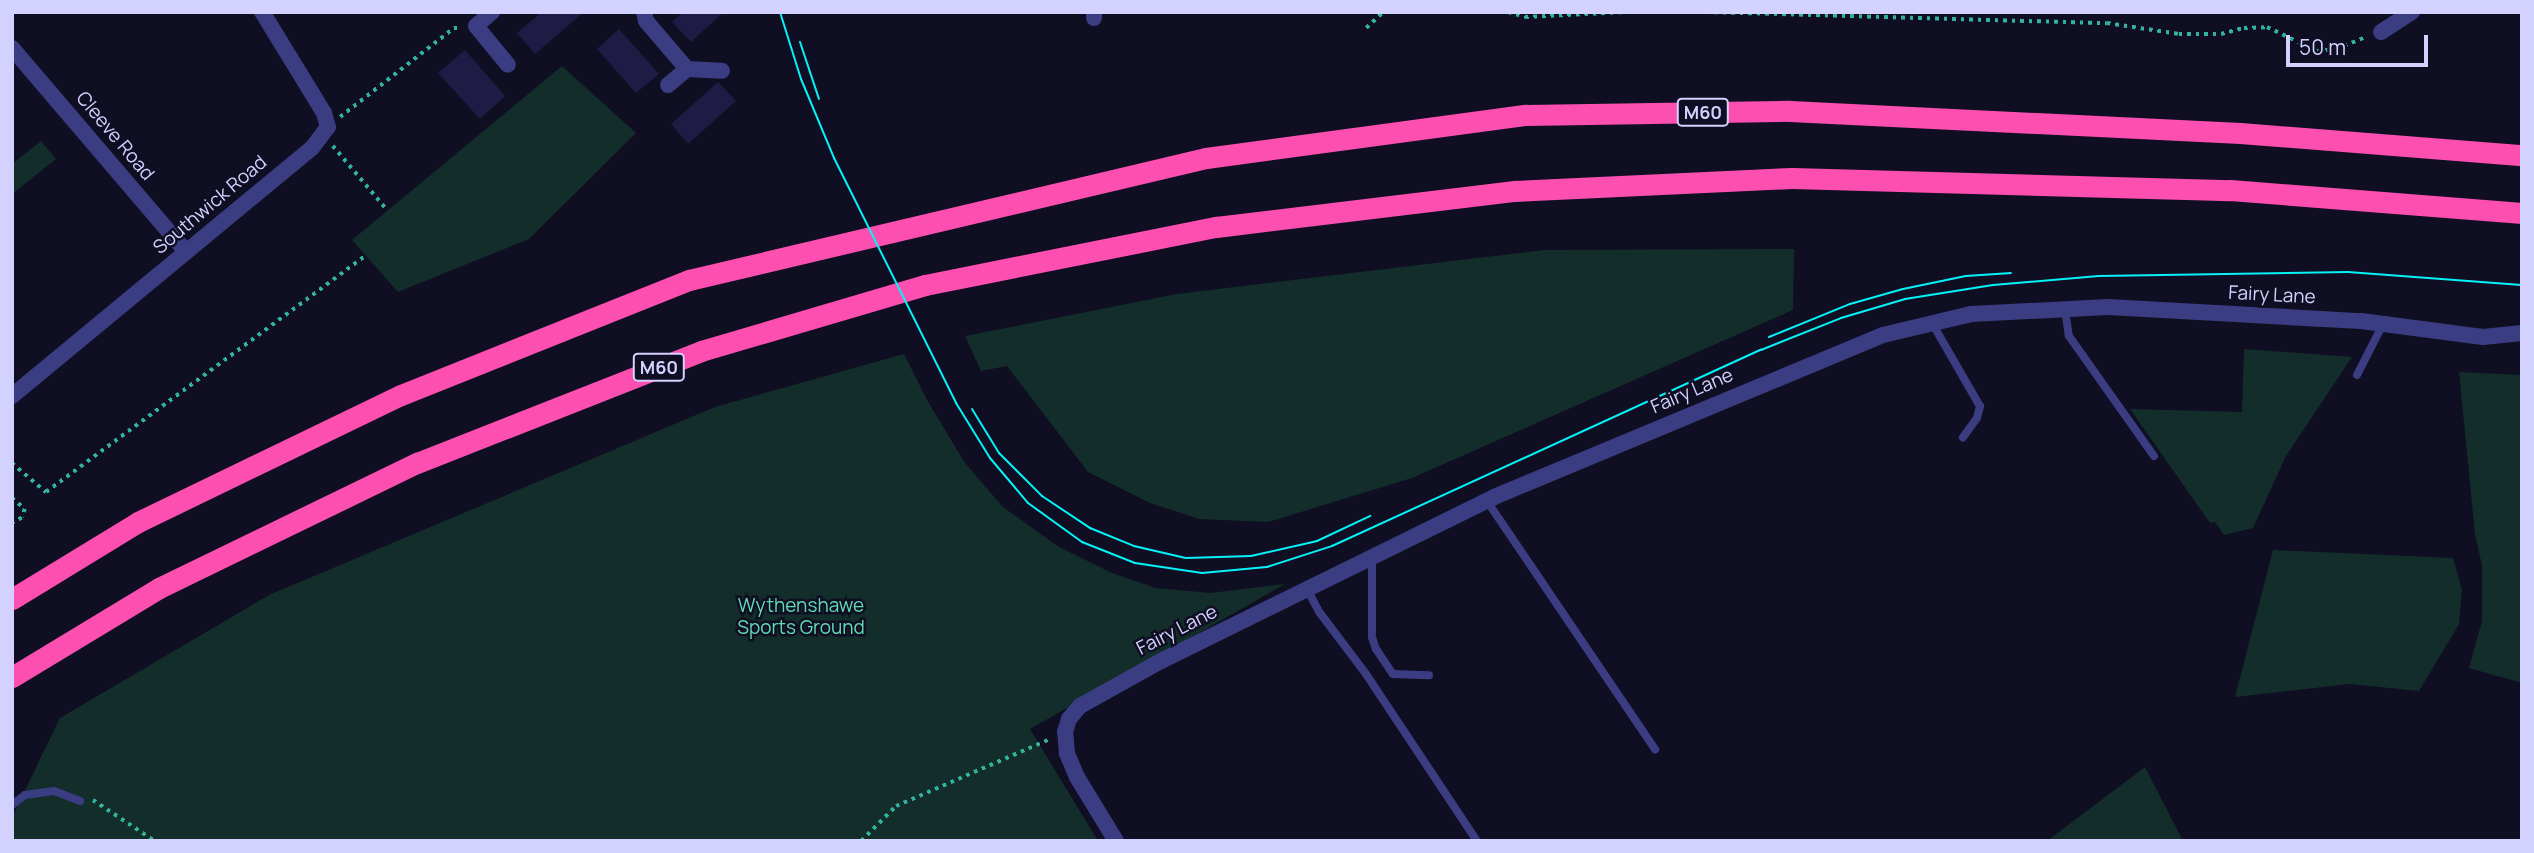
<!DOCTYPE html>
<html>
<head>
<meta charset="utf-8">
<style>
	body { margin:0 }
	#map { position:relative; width:2534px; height:853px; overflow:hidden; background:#100e23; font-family:Manrope,sans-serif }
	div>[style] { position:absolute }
	.green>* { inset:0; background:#122d2a }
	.building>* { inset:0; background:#201b44 }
	.path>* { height:3.5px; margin-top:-1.75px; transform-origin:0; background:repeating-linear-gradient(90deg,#31b3a0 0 3.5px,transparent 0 8.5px) }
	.lane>* { height:8px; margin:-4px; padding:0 4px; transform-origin:4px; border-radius:4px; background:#3a3d81 }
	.street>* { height:16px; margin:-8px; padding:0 8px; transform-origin:8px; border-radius:8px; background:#3a3d81 }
	.highway>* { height:21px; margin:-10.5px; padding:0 10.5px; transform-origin:10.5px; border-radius:10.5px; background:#fc4fb0 }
	.tram>* { height:2px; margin:-1px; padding:0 1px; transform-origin:1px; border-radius:1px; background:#05f2f7 }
	span { translate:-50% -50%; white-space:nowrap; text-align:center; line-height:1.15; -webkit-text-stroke:5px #100e23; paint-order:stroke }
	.shield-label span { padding:2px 5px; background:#100e23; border:2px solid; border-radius:5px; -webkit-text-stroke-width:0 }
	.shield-label { font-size:18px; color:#d3d1fe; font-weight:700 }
	.street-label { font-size:19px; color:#d3d1fe }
	.park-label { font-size:19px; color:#5fddb3 }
	.frame { position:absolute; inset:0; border:14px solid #d3d1fe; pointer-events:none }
	.scale { position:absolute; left:2286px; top:35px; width:142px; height:32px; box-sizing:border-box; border:4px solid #d3d1fe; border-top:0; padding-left:9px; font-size:21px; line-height:24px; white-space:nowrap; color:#d3d1fe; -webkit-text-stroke:5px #100e23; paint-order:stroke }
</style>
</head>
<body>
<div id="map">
	<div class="green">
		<i style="clip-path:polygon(562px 66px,636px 133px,529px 239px,398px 292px,352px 240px)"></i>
		<i style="clip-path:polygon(41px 141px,56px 159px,12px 194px,12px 164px)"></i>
		<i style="clip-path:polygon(1794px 249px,1793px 310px,1412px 478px,1268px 522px,1199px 519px,1150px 503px,1088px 472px,1007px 366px,981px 371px,965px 336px,1177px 294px,1544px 250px)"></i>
		<i style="clip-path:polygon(2244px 349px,2352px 357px,2286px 456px,2253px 528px,2224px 535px,2215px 522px,2210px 523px,2130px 409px,2242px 412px)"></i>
		<i style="clip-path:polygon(904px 354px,927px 400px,965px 463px,1003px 507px,1059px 547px,1112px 573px,1156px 588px,1210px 593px,1285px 584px,1030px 729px,1098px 841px,12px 841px,12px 817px,60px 718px,269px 595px,715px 407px)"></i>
		<i style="clip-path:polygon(2459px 372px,2522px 375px,2522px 683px,2469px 668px,2482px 621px,2482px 566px,2475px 534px)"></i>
		<i style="clip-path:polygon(2273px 550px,2453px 558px,2462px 590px,2459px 624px,2419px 691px,2350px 684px,2235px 697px)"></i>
		<i style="clip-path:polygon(2145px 767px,2183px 841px,2047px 841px)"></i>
	</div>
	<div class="building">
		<i style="clip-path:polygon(542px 12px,584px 12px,535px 54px,517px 33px)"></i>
		<i style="clip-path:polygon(683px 12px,724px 12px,691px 42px,672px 22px)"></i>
		<i style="clip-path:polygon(619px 29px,659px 74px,636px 93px,597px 49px)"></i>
		<i style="clip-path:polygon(465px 50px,505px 96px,480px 119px,438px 73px)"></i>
		<i style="clip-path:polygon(718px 82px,736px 101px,688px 144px,671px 124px)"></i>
	</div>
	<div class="path">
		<i style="left:1508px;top:12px;width:18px;rotate:16deg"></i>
		<i style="left:1525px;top:17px;width:101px;rotate:-2.8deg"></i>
		<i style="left:1706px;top:12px;width:401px;rotate:1.6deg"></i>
		<i style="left:2107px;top:23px;width:73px;rotate:8.7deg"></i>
		<i style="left:2179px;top:34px;width:42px"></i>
		<i style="left:2221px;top:34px;width:24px;rotate:-15deg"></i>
		<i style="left:2244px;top:28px;width:23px;rotate:-2deg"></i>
		<i style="left:2267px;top:27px;width:55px;rotate:25.6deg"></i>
		<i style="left:2317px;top:51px;width:19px;rotate:-6deg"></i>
		<i style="left:2336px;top:49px;width:32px;rotate:-22deg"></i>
		<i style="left:1366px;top:28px;width:23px;rotate:-43deg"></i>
		<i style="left:340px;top:117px;width:145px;rotate:-38deg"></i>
		<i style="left:454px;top:28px;width:6px"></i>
		<i style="left:333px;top:146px;width:85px;rotate:49.8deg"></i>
		<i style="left:12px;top:463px;width:45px;rotate:40.5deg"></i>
		<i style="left:46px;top:492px;width:398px;rotate:-36.5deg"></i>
		<i style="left:12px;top:498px;width:17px;rotate:40deg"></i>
		<i style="left:25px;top:509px;width:9px;rotate:108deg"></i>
		<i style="left:22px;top:518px;width:11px;rotate:153deg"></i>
		<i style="left:93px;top:800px;width:74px;rotate:33.5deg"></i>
		<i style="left:861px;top:841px;width:49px;rotate:-45deg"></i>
		<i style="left:896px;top:806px;width:168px;rotate:-23.5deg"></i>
	</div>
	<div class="lane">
		<i style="left:2065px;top:309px;width:27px;rotate:82deg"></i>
		<i style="left:2069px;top:336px;width:147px;rotate:54.7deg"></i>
		<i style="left:1932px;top:323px;width:96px;rotate:60deg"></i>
		<i style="left:1980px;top:406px;width:12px;rotate:104deg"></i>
		<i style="left:1977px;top:418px;width:24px;rotate:126deg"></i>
		<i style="left:2357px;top:375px;width:57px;rotate:-63deg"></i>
		<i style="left:1487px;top:501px;width:300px;rotate:55.9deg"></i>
		<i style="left:1372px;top:557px;width:80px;rotate:90deg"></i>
		<i style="left:1372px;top:637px;width:13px;rotate:72deg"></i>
		<i style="left:1376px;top:649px;width:30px;rotate:56deg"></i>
		<i style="left:1393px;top:674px;width:36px;rotate:2deg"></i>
		<i style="left:1307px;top:589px;width:27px;rotate:62deg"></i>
		<i style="left:1320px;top:613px;width:76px;rotate:53deg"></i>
		<i style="left:1366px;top:674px;width:201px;rotate:56.4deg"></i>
		<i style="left:12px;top:805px;width:16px;rotate:-38deg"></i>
		<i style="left:25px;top:795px;width:29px;rotate:-8deg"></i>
		<i style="left:54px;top:791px;width:28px;rotate:21deg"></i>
	</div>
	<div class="street">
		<i style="left:492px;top:12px;width:21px;rotate:139deg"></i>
		<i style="left:476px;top:26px;width:50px;rotate:50.6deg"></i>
		<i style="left:644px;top:12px;width:9px;rotate:77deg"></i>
		<i style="left:646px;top:21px;width:63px;rotate:49.5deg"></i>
		<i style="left:687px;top:69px;width:35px;rotate:3deg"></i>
		<i style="left:1094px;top:18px;width:6px;rotate:-90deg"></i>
		<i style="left:2381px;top:32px;width:37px;rotate:-33deg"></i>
		<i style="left:12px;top:48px;width:268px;rotate:49.5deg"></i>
		<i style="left:668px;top:85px;width:25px;rotate:-40deg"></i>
		<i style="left:12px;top:396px;width:389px;rotate:-39.6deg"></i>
		<i style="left:312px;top:148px;width:26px;rotate:-53deg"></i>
		<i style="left:328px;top:127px;width:15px;rotate:-106deg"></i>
		<i style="left:324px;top:113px;width:119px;rotate:-121.5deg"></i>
		<i style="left:1116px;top:841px;width:75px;rotate:-121.4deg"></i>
		<i style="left:1077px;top:777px;width:26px;rotate:-113deg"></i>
		<i style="left:1067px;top:753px;width:21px;rotate:-95deg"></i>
		<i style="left:1065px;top:732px;width:14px;rotate:-73deg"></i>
		<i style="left:1069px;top:719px;width:17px;rotate:-50deg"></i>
		<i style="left:1080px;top:706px;width:93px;rotate:-29.1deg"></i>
		<i style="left:1161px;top:661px;width:371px;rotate:-26.2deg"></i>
		<i style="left:1494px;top:497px;width:421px;rotate:-22.6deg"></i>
		<i style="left:1883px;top:335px;width:90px;rotate:-13.4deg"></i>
		<i style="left:1971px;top:314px;width:137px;rotate:-2.9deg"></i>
		<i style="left:2108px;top:307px;width:253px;rotate:3.2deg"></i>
		<i style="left:2361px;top:321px;width:123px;rotate:7.5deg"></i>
		<i style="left:2483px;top:337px;width:39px;rotate:-6deg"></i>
	</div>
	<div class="highway">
		<i style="left:12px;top:599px;width:148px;rotate:-31.4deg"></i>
		<i style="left:138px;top:522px;width:292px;rotate:-25.8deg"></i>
		<i style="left:401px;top:395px;width:310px;rotate:-21.8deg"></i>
		<i style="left:689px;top:280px;width:531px;rotate:-13.28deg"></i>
		<i style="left:1206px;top:158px;width:323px;rotate:-7.7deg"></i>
		<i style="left:1526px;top:115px;width:264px;rotate:-0.9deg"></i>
		<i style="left:1790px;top:111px;width:451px;rotate:2.8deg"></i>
		<i style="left:2240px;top:133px;width:283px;rotate:4.5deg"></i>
		<i style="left:12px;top:677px;width:172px;rotate:-31.2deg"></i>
		<i style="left:159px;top:588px;width:287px;rotate:-25.9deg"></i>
		<i style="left:417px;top:463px;width:305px;rotate:-21.5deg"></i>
		<i style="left:701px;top:351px;width:234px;rotate:-16.4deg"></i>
		<i style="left:925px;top:285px;width:297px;rotate:-11.3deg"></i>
		<i style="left:1216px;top:227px;width:301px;rotate:-6.9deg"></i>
		<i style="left:1515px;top:191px;width:277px;rotate:-2.7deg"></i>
		<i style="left:1792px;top:178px;width:438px;rotate:1.6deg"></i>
		<i style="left:2230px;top:190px;width:293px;rotate:4.5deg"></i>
	</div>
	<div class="tram">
		<i style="left:780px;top:12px;width:70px;rotate:72.6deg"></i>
		<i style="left:801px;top:79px;width:86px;rotate:67.3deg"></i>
		<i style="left:834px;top:158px;width:274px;rotate:63.5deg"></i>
		<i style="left:956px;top:403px;width:65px;rotate:58.3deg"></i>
		<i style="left:990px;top:458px;width:59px;rotate:49.8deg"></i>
		<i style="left:1028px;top:503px;width:67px;rotate:35.8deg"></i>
		<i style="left:1082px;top:542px;width:57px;rotate:21.6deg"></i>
		<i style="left:1135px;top:563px;width:68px;rotate:8.5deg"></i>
		<i style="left:1202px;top:573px;width:65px;rotate:-5.3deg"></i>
		<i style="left:1267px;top:567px;width:68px;rotate:-17.9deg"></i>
		<i style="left:1332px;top:546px;width:472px;rotate:-24.6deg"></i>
		<i style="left:1761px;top:350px;width:86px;rotate:-21.8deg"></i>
		<i style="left:1841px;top:318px;width:67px;rotate:-16.5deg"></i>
		<i style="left:1905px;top:299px;width:89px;rotate:-9deg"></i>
		<i style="left:1993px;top:285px;width:106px;rotate:-4.9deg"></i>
		<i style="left:2099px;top:276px;width:249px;rotate:-0.9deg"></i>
		<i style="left:2348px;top:272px;width:174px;rotate:4.3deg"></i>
		<i style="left:800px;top:42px;width:60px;rotate:71.6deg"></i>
		<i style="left:1769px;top:337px;width:87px;rotate:-22.2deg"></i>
		<i style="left:1850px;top:304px;width:55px;rotate:-15.8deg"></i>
		<i style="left:1903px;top:289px;width:64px;rotate:-11.7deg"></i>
		<i style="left:1966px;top:276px;width:45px;rotate:-3.8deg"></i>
		<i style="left:972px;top:409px;width:52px;rotate:58.5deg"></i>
		<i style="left:999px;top:453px;width:61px;rotate:45deg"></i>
		<i style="left:1042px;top:496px;width:58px;rotate:33.7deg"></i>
		<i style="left:1090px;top:528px;width:48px;rotate:22.2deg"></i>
		<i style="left:1134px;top:546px;width:53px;rotate:13deg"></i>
		<i style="left:1186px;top:558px;width:65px;rotate:-1.8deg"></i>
		<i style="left:1251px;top:556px;width:68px;rotate:-12.8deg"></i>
		<i style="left:1317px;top:541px;width:59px;rotate:-25.3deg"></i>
	</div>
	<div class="shield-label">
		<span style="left:1703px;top:112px">M60</span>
		<span style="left:659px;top:367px">M60</span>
	</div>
	<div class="street-label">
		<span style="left:115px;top:136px;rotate:50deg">Cleeve Road</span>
		<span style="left:210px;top:205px;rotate:-40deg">Southwick Road</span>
		<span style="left:2272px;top:295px;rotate:3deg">Fairy Lane</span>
		<span style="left:1692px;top:391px;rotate:-23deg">Fairy Lane</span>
		<span style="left:1177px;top:630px;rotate:-27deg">Fairy Lane</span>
	</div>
	<div class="park-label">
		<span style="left:801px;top:617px">Wythenshawe<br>Sports Ground</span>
	</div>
	<div class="frame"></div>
	<div class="scale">50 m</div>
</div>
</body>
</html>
